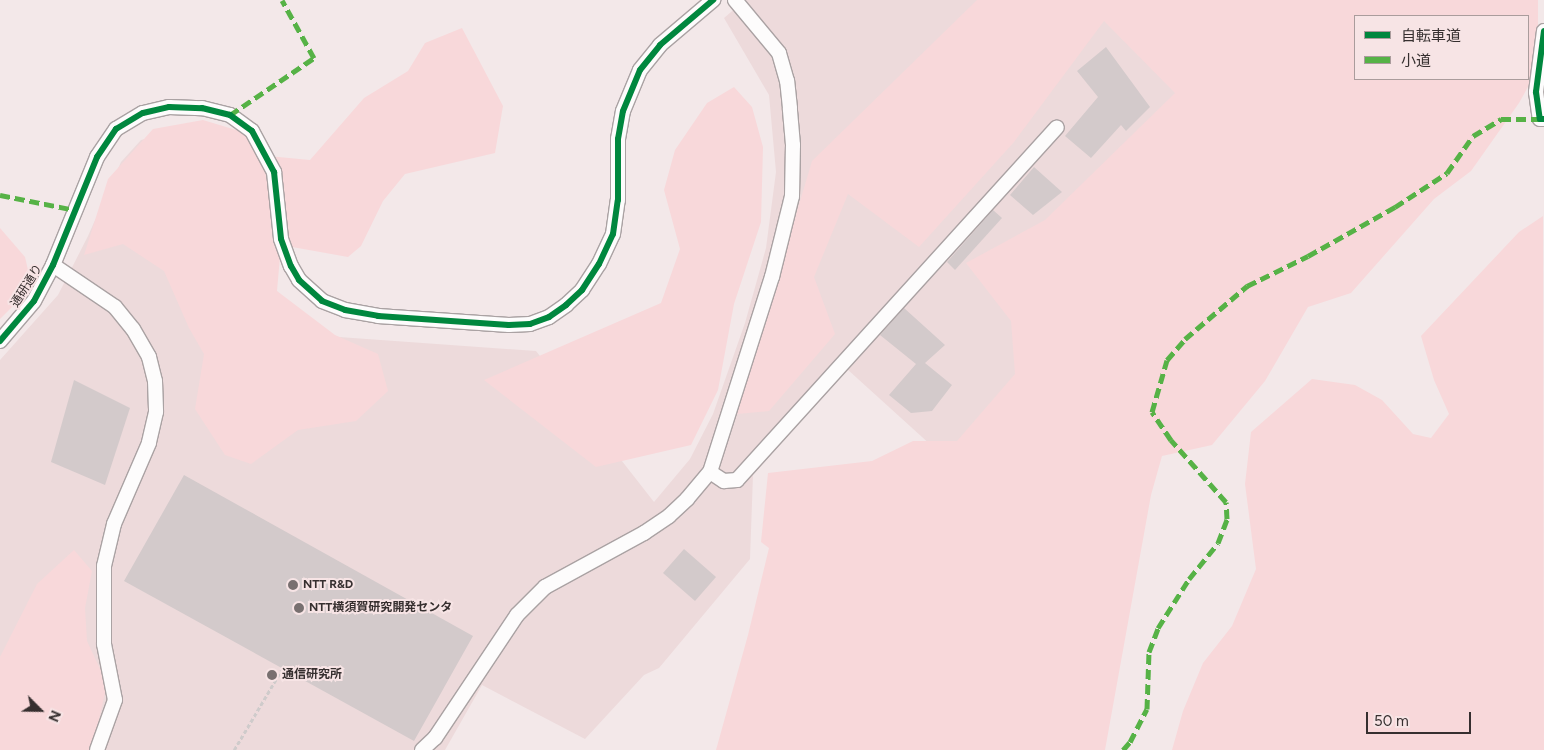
<!DOCTYPE html>
<html>
<head>
<meta charset="utf-8">
<style>
	body { margin:0 }
	#map { position:relative; width:1544px; height:750px; overflow:hidden; background:#f3e8e9; font-family:Figtree,"Noto Sans JP",sans-serif }
	div>[style] { position:absolute }
	.built>* { inset:0; background:#eddadb }
	.green>* { inset:0; background:#f8d8da }
	.building>* { inset:0; background:#d3cacb }
	.path>* { height:2.5px; margin-top:-1.25px; transform-origin:0; background:repeating-linear-gradient(90deg,#cfcbcb 0 4px,transparent 0 6.5px) }
	.roads { filter:drop-shadow(1px 0 #aaa2a3) drop-shadow(-1px 0 #aaa2a3) drop-shadow(0 1px #aaa2a3) drop-shadow(0 -1px #aaa2a3) }
	.minor>* { height:14px; margin:-7px; padding:0 7px; transform-origin:7px; border-radius:7px; background:#fdfcfc }
	.quiet>* { height:5px; margin-top:-2.5px; transform-origin:0; background:repeating-linear-gradient(90deg,#56b246 0 10px,transparent 0 15px) }
	.cycleway>* { height:6px; margin:-3px; padding:0 3px; transform-origin:3px; border-radius:3px; background:#00873e }
	.dots>* { width:14px; height:14px; translate:-50% -50%; box-sizing:border-box; border:2px solid #f7e4e5; border-radius:50% }
	span { translate:-50% -50%; white-space:nowrap; text-align:center; line-height:1.15; -webkit-text-stroke:4px #f7e4e5; paint-order:stroke }
	.street-label { font-size:12px; color:#362f2f }
	.poi-label { font-size:12px; color:#362f2f; font-weight:700 }
	.left { translate:0 -50%; text-align:left }
	.legend { position:absolute; left:1354px; top:15px; width:175px; height:65px; box-sizing:border-box; background:#f7e4e5; border:1px solid #aa9c9c; margin:0; padding:6px 9px; list-style:none; font-size:15px; color:#362f2f }
	.legend li { display:flex; align-items:center; gap:10px; height:25px }
	.legend b { width:25px; border:1px solid #aa9c9c }
	.north { position:absolute; left:15px; top:685px; width:50px; height:50px; -webkit-text-stroke:4px #f7e4e5; paint-order:stroke; rotate:113deg; font-size:14px; font-weight:700; line-height:20px; text-align:center; color:#362f2f }
	.north::after { content:''; display:block; margin:auto; width:18px; height:22px; background:#362f2f; clip-path:polygon(50% 0,100% 100%,50% 72%,0 100%) }
	.scale { position:absolute; left:1366px; top:712px; width:105px; height:22px; box-sizing:border-box; border:2px solid #362f2f; border-top:0; padding-left:6px; font-size:15px; line-height:18px; white-space:nowrap; color:#362f2f; -webkit-text-stroke:4px #f7e4e5; paint-order:stroke }
</style>
</head>
<body>
<div id="map">
	<div class="built">
		<i style="clip-path:polygon(745px 0,1097px 0,1195px 106px,1031px 320px,1026px 406px,954px 466px,847px 369px,753px 475px,750px 559px,659px 668px,644px 675px,585px 739px,482px 685px,445px 750px,0 750px,0 360px,58px 295px,88px 236px,121px 162px,141px 140px,171px 133px,287px 306px,325px 336px,536px 351px,654px 502px,690px 459px,713px 414px,745px 323px,766px 248px,776px 172px,769px 95px,724px 18px)"></i>
	</div>
	<div class="green">
		<i style="clip-path:polygon(evenodd,977px 0,1538px 0,1538px 69px,1519px 103px,1471px 171px,1434px 199px,1351px 293px,1308px 307px,1265px 381px,1212px 445px,1162px 456px,1151px 495px,1105px 750px,716px 750px,748px 635px,769px 548px,761px 542px,768px 473px,872px 461px,913px 441px,957px 441px,1015px 374px,1011px 321px,966px 263px,1045px 220px,1175px 93px,1104px 21px,1014px 142px,919px 247px,848px 194px,814px 277px,835px 334px,769px 411px,737px 414px,812px 161px,977px 0,1355px 16px,1528px 16px,1528px 79px,1355px 79px,1355px 16px)"></i>
		<i style="clip-path:polygon(462px 28px,503px 106px,495px 153px,405px 174px,383px 201px,361px 246px,348px 257px,281px 245px,277px 291px,335px 335px,378px 354px,388px 391px,356px 421px,298px 430px,251px 464px,225px 455px,195px 409px,204px 354px,189px 328px,164px 271px,123px 244px,84px 255px,108px 179px,153px 129px,203px 120px,246px 133px,268px 156px,310px 160px,364px 98px,408px 71px,425px 43px)"></i>
		<i style="clip-path:polygon(734px 87px,752px 107px,763px 147px,761px 222px,734px 304px,718px 390px,691px 445px,596px 467px,484px 380px,661px 303px,680px 249px,664px 190px,675px 150px,707px 103px)"></i>
		<i style="clip-path:polygon(1543px 216px,1544px 750px,1172px 750px,1183px 711px,1203px 663px,1232px 626px,1256px 569px,1245px 484px,1251px 432px,1312px 379px,1355px 385px,1382px 400px,1413px 434px,1431px 438px,1449px 414px,1434px 380px,1421px 336px,1519px 232px)"></i>
		<i style="clip-path:polygon(0 228px,25px 257px,32px 287px,0 319px)"></i>
		<i style="clip-path:polygon(74px 550px,92px 571px,85px 608px,87px 641px,107px 684px,92px 750px,0 750px,0 657px,37px 584px)"></i>
	</div>
	<div class="building">
		<i style="clip-path:polygon(1106px 47px,1150px 107px,1126px 131px,1121px 125px,1091px 158px,1065px 136px,1098px 97px,1077px 71px)"></i>
		<i style="clip-path:polygon(1034px 167px,1062px 192px,1033px 215px,1010px 195px)"></i>
		<i style="clip-path:polygon(993px 210px,1002px 218px,955px 270px,947px 262px)"></i>
		<i style="clip-path:polygon(904px 308px,945px 345px,925px 363px,952px 385px,932px 411px,911px 413px,889px 395px,916px 364px,880px 335px)"></i>
		<i style="clip-path:polygon(74px 380px,130px 408px,105px 485px,51px 462px)"></i>
		<i style="clip-path:polygon(184px 475px,473px 636px,414px 741px,124px 581px)"></i>
		<i style="clip-path:polygon(684px 549px,716px 577px,695px 601px,663px 573px)"></i>
	</div>
	<div class="path">
		<i style="left:234px;top:750px;width:94px;rotate:-59.3deg"></i>
	</div>
	<div class="roads">
		<div class="minor">
			<i style="left:1544px;top:31px;width:62px;rotate:97.5deg"></i>
			<i style="left:1536px;top:92px;width:27px;rotate:82deg"></i>
			<i style="left:1540px;top:119px;width:4px"></i>
			<i style="left:53px;top:265px;width:75px;rotate:34.1deg"></i>
			<i style="left:115px;top:307px;width:28px;rotate:51deg"></i>
			<i style="left:133px;top:329px;width:32px;rotate:60deg"></i>
			<i style="left:149px;top:357px;width:25px;rotate:76deg"></i>
			<i style="left:155px;top:381px;width:31px;rotate:88deg"></i>
			<i style="left:156px;top:412px;width:32px;rotate:103deg"></i>
			<i style="left:149px;top:443px;width:88px;rotate:113.4deg"></i>
			<i style="left:114px;top:524px;width:43px;rotate:103.4deg"></i>
			<i style="left:104px;top:566px;width:78px;rotate:90deg"></i>
			<i style="left:104px;top:644px;width:57px;rotate:78.9deg"></i>
			<i style="left:115px;top:700px;width:53px;rotate:109.8deg"></i>
			<i style="left:0;top:341px;width:52px;rotate:-49.6deg"></i>
			<i style="left:34px;top:301px;width:41px;rotate:-62.2deg"></i>
			<i style="left:53px;top:265px;width:117px;rotate:-67.8deg"></i>
			<i style="left:97px;top:157px;width:34px;rotate:-56deg"></i>
			<i style="left:116px;top:129px;width:31px;rotate:-31deg"></i>
			<i style="left:143px;top:113px;width:27px;rotate:-13deg"></i>
			<i style="left:169px;top:107px;width:33px;rotate:2deg"></i>
			<i style="left:202px;top:108px;width:29px;rotate:14deg"></i>
			<i style="left:230px;top:115px;width:27px;rotate:36deg"></i>
			<i style="left:252px;top:131px;width:47px;rotate:61.8deg"></i>
			<i style="left:274px;top:172px;width:67px;rotate:84deg"></i>
			<i style="left:281px;top:239px;width:29px;rotate:70deg"></i>
			<i style="left:291px;top:266px;width:16px;rotate:60deg"></i>
			<i style="left:299px;top:280px;width:31px;rotate:42deg"></i>
			<i style="left:322px;top:301px;width:25px;rotate:21deg"></i>
			<i style="left:345px;top:310px;width:34px;rotate:10deg"></i>
			<i style="left:378px;top:316px;width:131px;rotate:3.9deg"></i>
			<i style="left:509px;top:325px;width:21px;rotate:-3deg"></i>
			<i style="left:530px;top:324px;width:20px;rotate:-20deg"></i>
			<i style="left:549px;top:317px;width:21px;rotate:-35deg"></i>
			<i style="left:566px;top:305px;width:22px;rotate:-43deg"></i>
			<i style="left:582px;top:290px;width:31px;rotate:-57deg"></i>
			<i style="left:599px;top:264px;width:33px;rotate:-65deg"></i>
			<i style="left:613px;top:234px;width:34px;rotate:-82deg"></i>
			<i style="left:618px;top:200px;width:61px;rotate:-90deg"></i>
			<i style="left:618px;top:139px;width:28px;rotate:-80deg"></i>
			<i style="left:623px;top:111px;width:44px;rotate:-67.5deg"></i>
			<i style="left:640px;top:70px;width:32px;rotate:-51deg"></i>
			<i style="left:660px;top:45px;width:70px;rotate:-40.3deg"></i>
			<i style="left:710px;top:472px;width:17px;rotate:33deg"></i>
			<i style="left:724px;top:481px;width:13px;rotate:-4deg"></i>
			<i style="left:737px;top:480px;width:476px;rotate:-47.8deg"></i>
			<i style="left:422px;top:750px;width:18px;rotate:-43deg"></i>
			<i style="left:435px;top:738px;width:148px;rotate:-56.3deg"></i>
			<i style="left:517px;top:615px;width:40px;rotate:-45deg"></i>
			<i style="left:545px;top:587px;width:113px;rotate:-28.6deg"></i>
			<i style="left:644px;top:533px;width:30px;rotate:-34deg"></i>
			<i style="left:669px;top:516px;width:25px;rotate:-43deg"></i>
			<i style="left:687px;top:499px;width:35px;rotate:-50deg"></i>
			<i style="left:710px;top:472px;width:205px;rotate:-72.4deg"></i>
			<i style="left:772px;top:277px;width:83px;rotate:-76.1deg"></i>
			<i style="left:792px;top:196px;width:51px;rotate:-88.9deg"></i>
			<i style="left:793px;top:145px;width:37px;rotate:-95deg"></i>
			<i style="left:790px;top:108px;width:27px;rotate:-96deg"></i>
			<i style="left:787px;top:81px;width:29px;rotate:-106deg"></i>
			<i style="left:779px;top:53px;width:69px;rotate:-129.7deg"></i>
		</div>
	</div>
	<div class="quiet">
		<i style="left:230px;top:115px;width:102px;rotate:-34.2deg"></i>
		<i style="left:314px;top:58px;width:66px;rotate:-118.9deg"></i>
		<i style="left:0;top:195px;width:76px;rotate:11.3deg"></i>
		<i style="left:1123px;top:750px;width:11px;rotate:-49deg"></i>
		<i style="left:1130px;top:742px;width:37px;rotate:-63deg"></i>
		<i style="left:1147px;top:709px;width:57px;rotate:-88deg"></i>
		<i style="left:1149px;top:652px;width:26px;rotate:-69deg"></i>
		<i style="left:1158px;top:628px;width:58px;rotate:-57.7deg"></i>
		<i style="left:1189px;top:579px;width:46px;rotate:-51.1deg"></i>
		<i style="left:1218px;top:543px;width:26px;rotate:-69deg"></i>
		<i style="left:1227px;top:519px;width:17px;rotate:-93deg"></i>
		<i style="left:1226px;top:502px;width:83px;rotate:-131.6deg"></i>
		<i style="left:1171px;top:440px;width:34px;rotate:-124deg"></i>
		<i style="left:1152px;top:412px;width:54px;rotate:-73.9deg"></i>
		<i style="left:1167px;top:360px;width:28px;rotate:-49deg"></i>
		<i style="left:1185px;top:339px;width:82px;rotate:-40.5deg"></i>
		<i style="left:1247px;top:286px;width:68px;rotate:-26.2deg"></i>
		<i style="left:1308px;top:256px;width:100px;rotate:-29.4deg"></i>
		<i style="left:1395px;top:207px;width:62px;rotate:-33.2deg"></i>
		<i style="left:1447px;top:173px;width:45px;rotate:-54.9deg"></i>
		<i style="left:1473px;top:136px;width:33px;rotate:-31deg"></i>
		<i style="left:1501px;top:119px;width:39px"></i>
	</div>
	<div class="cycleway">
		<i style="left:1544px;top:31px;width:62px;rotate:97.5deg"></i>
		<i style="left:1536px;top:92px;width:27px;rotate:82deg"></i>
		<i style="left:1540px;top:119px;width:4px"></i>
		<i style="left:0;top:341px;width:52px;rotate:-49.6deg"></i>
		<i style="left:34px;top:301px;width:41px;rotate:-62.2deg"></i>
		<i style="left:53px;top:265px;width:117px;rotate:-67.8deg"></i>
		<i style="left:97px;top:157px;width:34px;rotate:-56deg"></i>
		<i style="left:116px;top:129px;width:31px;rotate:-31deg"></i>
		<i style="left:143px;top:113px;width:27px;rotate:-13deg"></i>
		<i style="left:169px;top:107px;width:33px;rotate:2deg"></i>
		<i style="left:202px;top:108px;width:29px;rotate:14deg"></i>
		<i style="left:230px;top:115px;width:27px;rotate:36deg"></i>
		<i style="left:252px;top:131px;width:47px;rotate:61.8deg"></i>
		<i style="left:274px;top:172px;width:67px;rotate:84deg"></i>
		<i style="left:281px;top:239px;width:29px;rotate:70deg"></i>
		<i style="left:291px;top:266px;width:16px;rotate:60deg"></i>
		<i style="left:299px;top:280px;width:31px;rotate:42deg"></i>
		<i style="left:322px;top:301px;width:25px;rotate:21deg"></i>
		<i style="left:345px;top:310px;width:34px;rotate:10deg"></i>
		<i style="left:378px;top:316px;width:131px;rotate:3.9deg"></i>
		<i style="left:509px;top:325px;width:21px;rotate:-3deg"></i>
		<i style="left:530px;top:324px;width:20px;rotate:-20deg"></i>
		<i style="left:549px;top:317px;width:21px;rotate:-35deg"></i>
		<i style="left:566px;top:305px;width:22px;rotate:-43deg"></i>
		<i style="left:582px;top:290px;width:31px;rotate:-57deg"></i>
		<i style="left:599px;top:264px;width:33px;rotate:-65deg"></i>
		<i style="left:613px;top:234px;width:34px;rotate:-82deg"></i>
		<i style="left:618px;top:200px;width:61px;rotate:-90deg"></i>
		<i style="left:618px;top:139px;width:28px;rotate:-80deg"></i>
		<i style="left:623px;top:111px;width:44px;rotate:-67.5deg"></i>
		<i style="left:640px;top:70px;width:32px;rotate:-51deg"></i>
		<i style="left:660px;top:45px;width:70px;rotate:-40.3deg"></i>
	</div>
	<div class="dots">
		<i style="left:293px;top:585px;background:#787070"></i>
		<i style="left:299px;top:608px;background:#787070"></i>
		<i style="left:272px;top:675px;background:#787070"></i>
	</div>
	<div class="street-label">
		<span style="left:27px;top:286px;rotate:-58deg">通研通り</span>
	</div>
	<div class="poi-label">
		<span class="left" style="left:303px;top:585px">NTT R&amp;D</span>
		<span class="left" style="left:309px;top:608px">NTT横須賀研究開発センタ</span>
		<span class="left" style="left:282px;top:675px">通信研究所</span>
	</div>
	<ul class="legend">
	<li><b style="height:6px;background:#00873e"></b>自転車道</li>
	<li><b style="height:6px;background:#56b246"></b>小道</li>
	</ul>
	<div class="north">N</div>
	<div class="scale">50 m</div>
</div>
</body>
</html>
